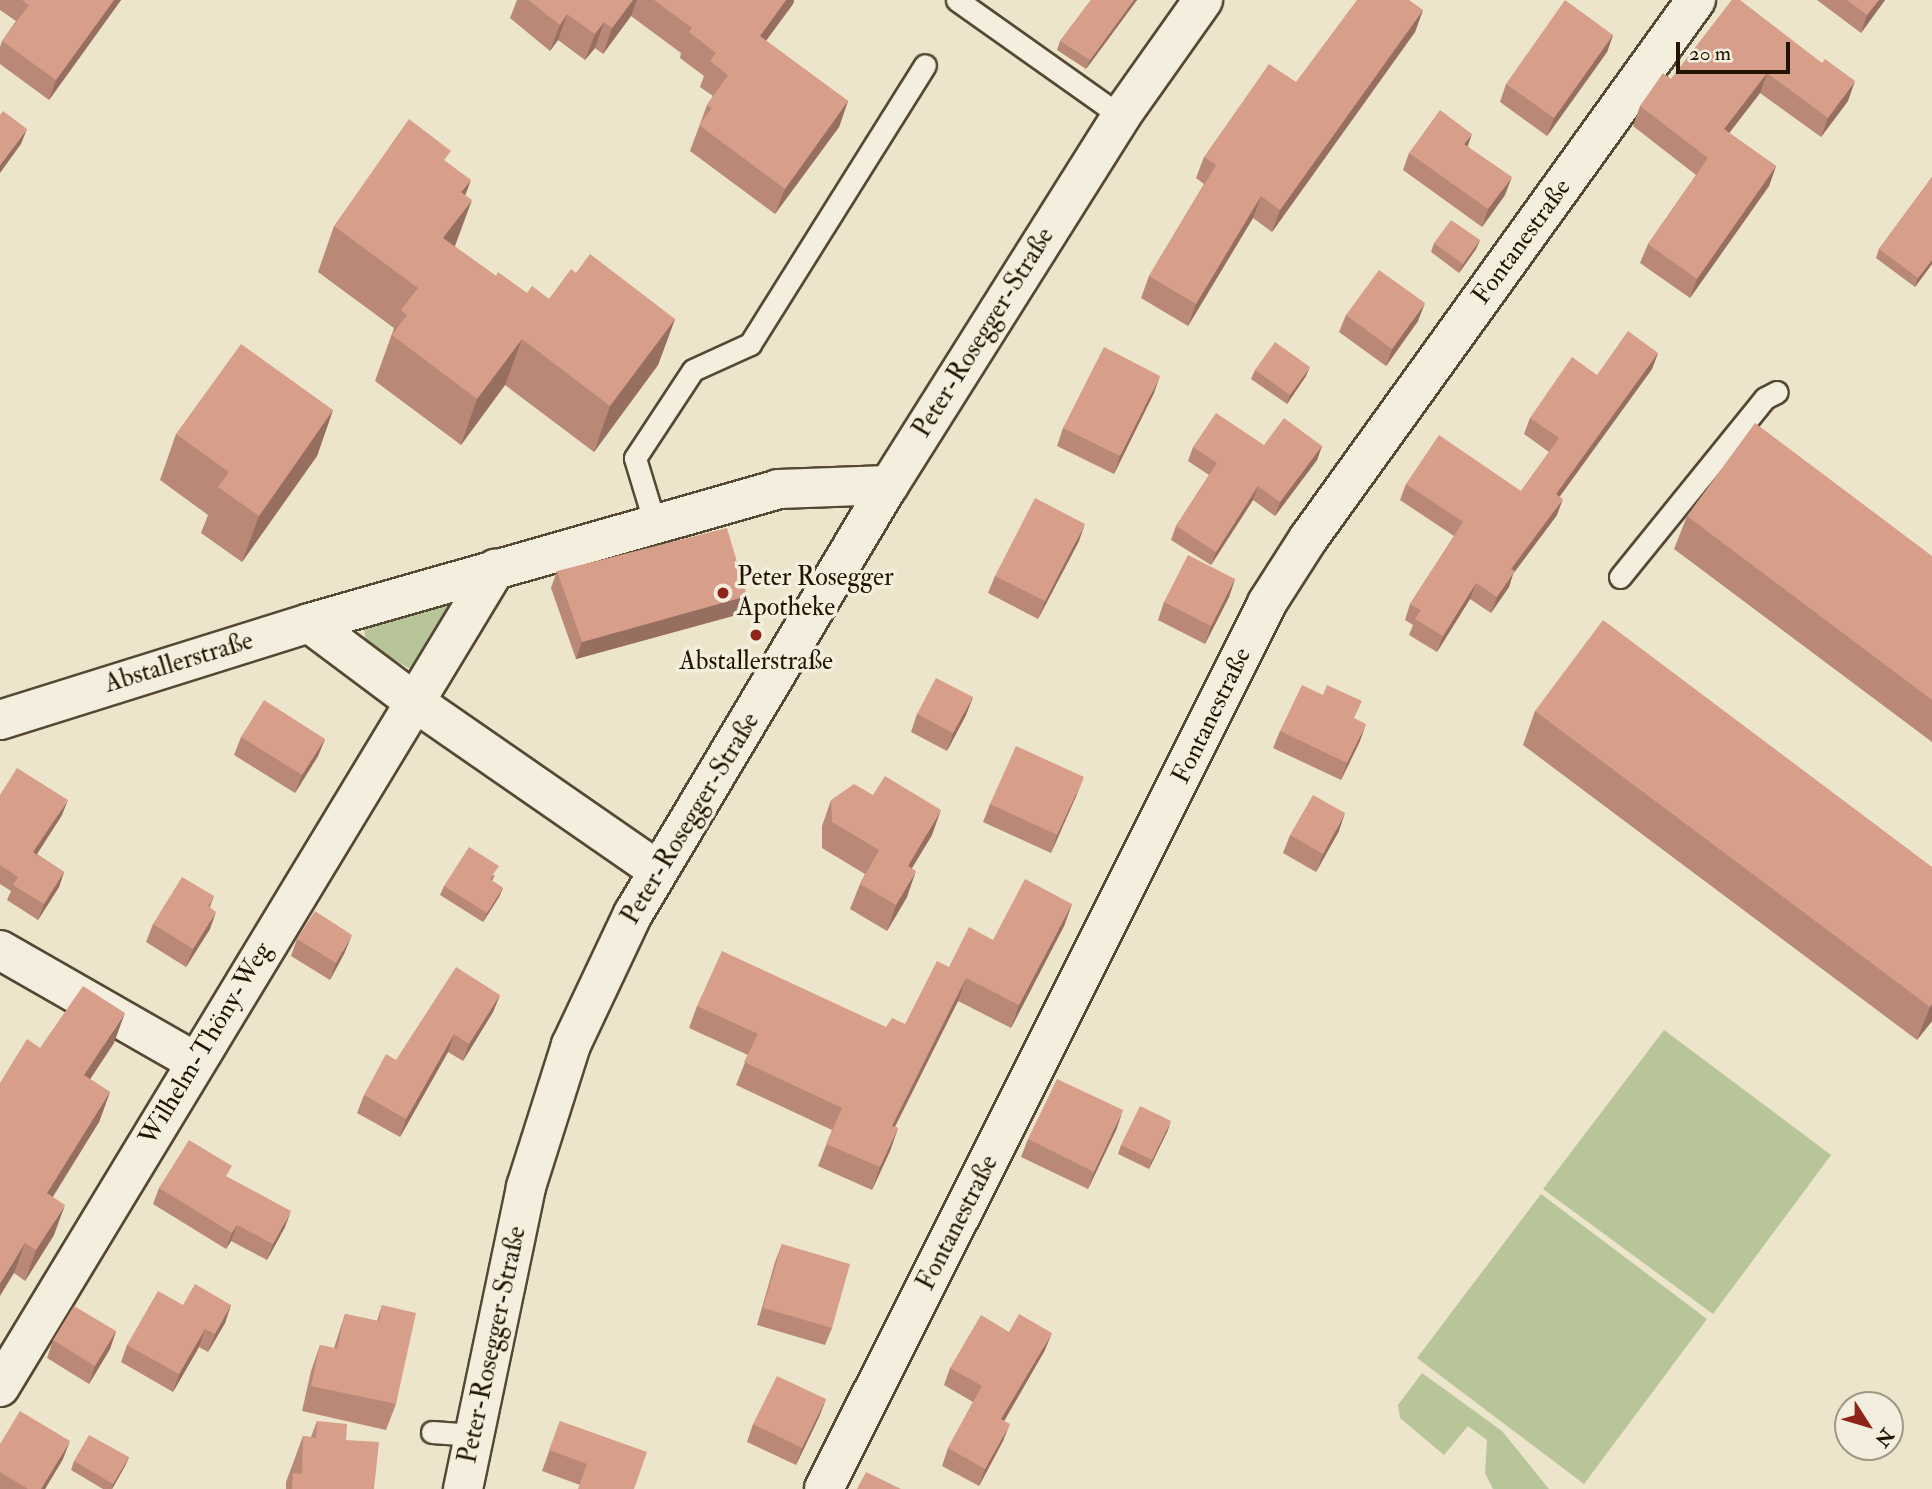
<!DOCTYPE html>
<html>
<head>
<meta charset="utf-8">
<style>
	body { margin:0 }
	#map { position:relative; width:1932px; height:1489px; overflow:hidden; background:#ece5cb; font-family:"IM FELL Double Pica",serif }
	div>[style] { position:absolute }
	.green>* { inset:0; background:#b7c598 }
	.roads { filter:drop-shadow(2px 0 #554834) drop-shadow(-2px 0 #554834) drop-shadow(0 2px #554834) drop-shadow(0 -2px #554834) }
	.lane>* { height:21px; margin:-10.5px; padding:0 10.5px; transform-origin:10.5px; border-radius:10.5px; background:#f3eedd }
	.street>* { height:38px; margin:-19px; padding:0 19px; transform-origin:19px; border-radius:19px; background:#f3eedd }
	.secondary>* { height:38px; margin:-19px; padding:0 19px; transform-origin:19px; border-radius:19px; background:#f3eedd }
	.wall>* { inset:0; background:#b98877 }
	.shaded-wall>* { inset:0; background:#966f61 }
	.building>* { inset:0; background:#d79e8a }
	.dots>* { width:19px; height:19px; translate:-50% -50%; box-sizing:border-box; border:4px solid #f3eedd; border-radius:50% }
	span { translate:-50% -50%; white-space:nowrap; text-align:center; line-height:1.15; -webkit-text-stroke:7px #f3eedd; paint-order:stroke }
	.street-label { font-size:26px; color:#231401 }
	.poi-label { font-size:26px; color:#231401 }
	.left { translate:0 -50%; text-align:left }
	.north { position:absolute; left:1834px; top:1391px; width:70px; height:70px; box-sizing:border-box; background:#f3eedd; border:2px solid #a09785; border-radius:50%; rotate:127deg; font-size:19px; font-weight:700; line-height:28px; text-align:center; color:#231401 }
	.north::after { content:''; display:block; margin:auto; width:24px; height:32px; background:#8f2418; clip-path:polygon(50% 0,100% 100%,50% 72%,0 100%) }
	.scale { position:absolute; left:1676px; top:42px; width:114px; height:32px; box-sizing:border-box; border:4px solid #231401; border-top:0; padding-left:9px; font-size:21px; line-height:24px; white-space:nowrap; color:#231401; -webkit-text-stroke:5px #f3eedd; paint-order:stroke }
</style>
</head>
<body>
<div id="map">
	<div class="green">
		<i style="clip-path:polygon(449px 601px,450px 608px,412px 670px,366px 643px,364px 627px)"></i>
		<i style="clip-path:polygon(1664px 1030px,1831px 1155px,1713px 1314px,1543px 1189px)"></i>
		<i style="clip-path:polygon(1541px 1194px,1707px 1319px,1584px 1484px,1417px 1358px)"></i>
		<i style="clip-path:polygon(1422px 1373px,1502px 1431px,1549px 1489px,1493px 1489px,1485px 1473px,1487px 1440px,1468px 1426px,1444px 1455px,1400px 1418px,1398px 1405px)"></i>
	</div>
	<div class="roads">
		<div class="lane">
			<i style="left:957px;top:0;width:201px;rotate:35.3deg"></i>
			<i style="left:655px;top:524px;width:69px;rotate:-106.9deg"></i>
			<i style="left:635px;top:458px;width:105px;rotate:-56.6deg"></i>
			<i style="left:693px;top:370px;width:63px;rotate:-24.5deg"></i>
			<i style="left:750px;top:344px;width:329px;rotate:-57.9deg"></i>
			<i style="left:1620px;top:577px;width:230px;rotate:-51deg"></i>
			<i style="left:1765px;top:398px;width:13px;rotate:-27deg"></i>
			<i style="left:432px;top:1432px;width:42px;rotate:4.1deg"></i>
		</div>
		<div class="street">
			<i style="left:309px;top:623px;width:134px;rotate:36.8deg"></i>
			<i style="left:416px;top:703px;width:293px;rotate:34.7deg"></i>
			<i style="left:0;top:720px;width:324px;rotate:-17.4deg"></i>
			<i style="left:309px;top:623px;width:488px;rotate:-15.9deg"></i>
			<i style="left:778px;top:489px;width:111px;rotate:-2.1deg"></i>
			<i style="left:0;top:950px;width:224px;rotate:29.8deg"></i>
			<i style="left:0;top:1387px;width:957px;rotate:-58.8deg"></i>
			<i style="left:824px;top:1489px;width:991px;rotate:-63.43deg"></i>
			<i style="left:1267px;top:603px;width:76px;rotate:-57.4deg"></i>
			<i style="left:1308px;top:539px;width:664px;rotate:-54.25deg"></i>
		</div>
		<div class="secondary">
			<i style="left:463px;top:1489px;width:309px;rotate:-78.2deg"></i>
			<i style="left:526px;top:1187px;width:149px;rotate:-72.4deg"></i>
			<i style="left:571px;top:1045px;width:145px;rotate:-64.7deg"></i>
			<i style="left:633px;top:914px;width:500px;rotate:-59.2deg"></i>
			<i style="left:889px;top:485px;width:436px;rotate:-57.8deg"></i>
			<i style="left:1121px;top:116px;width:142px;rotate:-54.7deg"></i>
		</div>
	</div>
	<div class="wall">
		<i style="clip-path:polygon(0 0,121px 0,49px 100px,0 64px,0 47px,2px 41px,16px 21px,0 10px)"></i>
		<i style="clip-path:polygon(517px 0,794px 0,793px 4px,766px 41px,848px 101px,839px 127px,775px 214px,690px 151px,707px 105px,713px 96px,700px 87px,704px 76px,680px 58px,681px 53px,631px 16px,603px 54px,595px 48px,585px 60px,558px 40px,550px 51px,510px 18px)"></i>
		<i style="clip-path:polygon(1091px 0,1137px 0,1086px 69px,1057px 50px,1060px 41px)"></i>
		<i style="clip-path:polygon(1732px 0,1848px 101px,1821px 137px,1760px 93px,1729px 133px,1776px 166px,1769px 186px,1690px 298px,1640px 263px,1648px 244px,1696px 175px,1633px 126px,1640px 106px,1671px 79px)"></i>
		<i style="clip-path:polygon(1817px 0,1885px 0,1861px 33px)"></i>
		<i style="clip-path:polygon(1423px 10px,1415px 32px,1272px 232px,1253px 218px,1188px 326px,1141px 298px,1149px 276px,1204px 184px,1196px 178px,1204px 157px)"></i>
		<i style="clip-path:polygon(1613px 35px,1607px 52px,1547px 136px,1500px 102px,1506px 84px)"></i>
		<i style="clip-path:polygon(1468px 146px,1505px 195px,1482px 227px,1403px 170px,1409px 153px)"></i>
		<i style="clip-path:polygon(447px 162px,465px 195px,454px 246px,496px 276px,527px 293px,549px 299px,576px 273px,675px 319px,658px 365px,594px 452px,505px 385px,461px 445px,375px 381px,394px 328px,318px 272px,334px 226px)"></i>
		<i style="clip-path:polygon(1932px 177px,1932px 264px,1915px 287px,1876px 258px,1879px 249px)"></i>
		<i style="clip-path:polygon(1480px 240px,1476px 249px,1459px 273px,1431px 252px,1434px 243px)"></i>
		<i style="clip-path:polygon(1346px 315px,1418px 321px,1386px 366px,1339px 332px)"></i>
		<i style="clip-path:polygon(1658px 353px,1652px 369px,1560px 496px,1557px 515px,1513px 574px,1509px 587px,1491px 613px,1470px 599px,1437px 652px,1409px 635px,1413px 625px,1405px 620px,1410px 604px,1454px 536px,1400px 500px,1406px 484px,1521px 491px,1549px 452px,1524px 434px,1530px 418px,1597px 375px)"></i>
		<i style="clip-path:polygon(1255px 370px,1306px 376px,1287px 404px,1251px 379px)"></i>
		<i style="clip-path:polygon(1154px 393px,1114px 474px,1057px 446px,1063px 428px)"></i>
		<i style="clip-path:polygon(333px 410px,317px 456px,242px 562px,201px 533px,208px 515px,160px 480px,176px 434px)"></i>
		<i style="clip-path:polygon(1264px 445px,1322px 446px,1317px 460px,1275px 516px,1253px 500px,1211px 565px,1171px 540px,1176px 526px,1209px 475px,1188px 461px,1193px 447px)"></i>
		<i style="clip-path:polygon(1687px 516px,1932px 556px,1932px 742px,1674px 549px)"></i>
		<i style="clip-path:polygon(1079px 541px,1038px 619px,988px 593px,995px 576px)"></i>
		<i style="clip-path:polygon(557px 571px,747px 596px,740px 614px,576px 659px,551px 588px)"></i>
		<i style="clip-path:polygon(1235px 579px,1229px 597px,1205px 644px,1158px 620px,1164px 602px)"></i>
		<i style="clip-path:polygon(973px 697px,966px 715px,947px 751px,911px 732px,917px 714px)"></i>
		<i style="clip-path:polygon(1535px 711px,1932px 867px,1932px 1021px,1917px 1040px,1523px 745px)"></i>
		<i style="clip-path:polygon(1356px 719px,1360px 741px,1341px 780px,1273px 748px,1280px 731px)"></i>
		<i style="clip-path:polygon(241px 737px,325px 739px,318px 756px,295px 793px,234px 755px)"></i>
		<i style="clip-path:polygon(1077px 794px,1051px 853px,983px 822px,990px 804px)"></i>
		<i style="clip-path:polygon(0 795px,62px 815px,37px 854px,64px 872px,59px 887px,38px 920px,7px 900px,11px 891px,0 884px)"></i>
		<i style="clip-path:polygon(831px 800px,932px 835px,912px 868px,907px 897px,887px 931px,850px 909px,860px 884px,865px 874px,822px 848px,822px 826px)"></i>
		<i style="clip-path:polygon(1339px 831px,1316px 872px,1283px 853px,1290px 835px)"></i>
		<i style="clip-path:polygon(495px 875px,492px 881px,503px 888px,499px 897px,483px 922px,440px 895px,444px 886px)"></i>
		<i style="clip-path:polygon(214px 896px,210px 907px,210px 929px,186px 967px,146px 942px,153px 924px)"></i>
		<i style="clip-path:polygon(1072px 904px,1064px 926px,1011px 1028px,958px 1001px,895px 1127px,898px 1128px,890px 1151px,872px 1190px,818px 1166px,832px 1130px,736px 1085px,748px 1055px,689px 1028px,697px 1006px,886px 1027px,905px 1024px,949px 967px,993px 940px)"></i>
		<i style="clip-path:polygon(297px 939px,345px 952px,330px 980px,291px 956px)"></i>
		<i style="clip-path:polygon(500px 995px,493px 1012px,463px 1061px,448px 1052px,400px 1137px,357px 1113px,364px 1095px)"></i>
		<i style="clip-path:polygon(114px 1043px,90px 1079px,110px 1092px,99px 1122px,53px 1197px,54px 1235px,25px 1281px,14px 1273px,40px 1048px)"></i>
		<i style="clip-path:polygon(1117px 1128px,1088px 1189px,1021px 1157px,1028px 1139px)"></i>
		<i style="clip-path:polygon(1168px 1130px,1149px 1169px,1118px 1154px,1121px 1145px)"></i>
		<i style="clip-path:polygon(228px 1177px,285px 1227px,267px 1260px,231px 1241px,226px 1249px,153px 1204px,159px 1188px)"></i>
		<i style="clip-path:polygon(782px 1244px,832px 1328px,825px 1345px,757px 1325px,775px 1262px)"></i>
		<i style="clip-path:polygon(183px 1305px,231px 1305px,225px 1323px,208px 1352px,199px 1347px,173px 1392px,121px 1362px,127px 1345px)"></i>
		<i style="clip-path:polygon(382px 1305px,396px 1404px,386px 1430px,302px 1411px,311px 1371px,320px 1345px,334px 1348px,345px 1314px,377px 1321px)"></i>
		<i style="clip-path:polygon(116px 1331px,110px 1349px,89px 1384px,47px 1358px,53px 1340px)"></i>
		<i style="clip-path:polygon(1009px 1332px,1045px 1350px,1004px 1421px,1003px 1441px,979px 1486px,942px 1466px,948px 1448px,973px 1402px,944px 1385px,950px 1368px)"></i>
		<i style="clip-path:polygon(826px 1399px,819px 1417px,796px 1465px,747px 1442px,753px 1424px)"></i>
		<i style="clip-path:polygon(317px 1421px,346px 1440px,374px 1489px,286px 1489px,286px 1482px,303px 1436px,311px 1437px)"></i>
		<i style="clip-path:polygon(560px 1421px,634px 1489px,580px 1485px,542px 1471px)"></i>
		<i style="clip-path:polygon(0 1444px,63px 1459px,45px 1489px,0 1489px)"></i>
		<i style="clip-path:polygon(129px 1457px,125px 1466px,112px 1489px,103px 1489px,71px 1470px,74px 1461px)"></i>
	</div>
	<div class="shaded-wall">
		<i style="clip-path:polygon(114px 0,121px 0,49px 100px,56px 80px)"></i>
		<i style="clip-path:polygon(633px 0,637px 0,631px 16px,603px 54px,612px 28px)"></i>
		<i style="clip-path:polygon(786px 0,794px 0,793px 4px,750px 62px,760px 36px)"></i>
		<i style="clip-path:polygon(1134px 0,1137px 0,1086px 69px,1090px 60px)"></i>
		<i style="clip-path:polygon(1879px 0,1885px 0,1861px 33px,1867px 15px)"></i>
		<i style="clip-path:polygon(1423px 10px,1415px 32px,1272px 232px,1280px 210px)"></i>
		<i style="clip-path:polygon(567px 14px,558px 40px,550px 51px,560px 25px)"></i>
		<i style="clip-path:polygon(604px 22px,595px 48px,585px 60px,595px 34px)"></i>
		<i style="clip-path:polygon(1613px 35px,1607px 52px,1547px 136px,1554px 118px)"></i>
		<i style="clip-path:polygon(1767px 73px,1760px 93px,1717px 149px,1724px 129px)"></i>
		<i style="clip-path:polygon(1855px 81px,1848px 101px,1821px 137px,1828px 118px)"></i>
		<i style="clip-path:polygon(848px 101px,839px 127px,775px 214px,785px 189px)"></i>
		<i style="clip-path:polygon(27px 129px,21px 144px,0 173px,0 165px)"></i>
		<i style="clip-path:polygon(1472px 134px,1466px 151px,1464px 144px)"></i>
		<i style="clip-path:polygon(1776px 166px,1769px 186px,1690px 298px,1697px 279px)"></i>
		<i style="clip-path:polygon(1512px 177px,1505px 195px,1482px 227px,1488px 209px)"></i>
		<i style="clip-path:polygon(471px 180px,456px 220px,472px 200px,455px 246px,426px 284px,443px 238px,461px 192px)"></i>
		<i style="clip-path:polygon(1261px 196px,1253px 218px,1188px 326px,1196px 304px)"></i>
		<i style="clip-path:polygon(1480px 240px,1476px 249px,1459px 273px,1463px 264px)"></i>
		<i style="clip-path:polygon(1932px 260px,1932px 264px,1915px 287px,1918px 278px)"></i>
		<i style="clip-path:polygon(1425px 303px,1418px 321px,1386px 366px,1392px 349px)"></i>
		<i style="clip-path:polygon(675px 319px,658px 365px,594px 452px,610px 406px)"></i>
		<i style="clip-path:polygon(522px 339px,505px 385px,461px 445px,477px 399px)"></i>
		<i style="clip-path:polygon(1658px 353px,1652px 369px,1550px 510px,1556px 494px)"></i>
		<i style="clip-path:polygon(1310px 367px,1306px 376px,1287px 404px,1290px 395px)"></i>
		<i style="clip-path:polygon(1160px 376px,1154px 393px,1114px 474px,1120px 456px)"></i>
		<i style="clip-path:polygon(333px 410px,317px 456px,242px 562px,259px 516px)"></i>
		<i style="clip-path:polygon(1322px 446px,1317px 460px,1275px 516px,1280px 502px)"></i>
		<i style="clip-path:polygon(1258px 486px,1253px 500px,1211px 565px,1216px 552px)"></i>
		<i style="clip-path:polygon(1563px 499px,1557px 515px,1513px 574px,1509px 587px,1491px 613px,1497px 597px,1511px 569px)"></i>
		<i style="clip-path:polygon(1085px 524px,1079px 541px,1038px 619px,1045px 601px)"></i>
		<i style="clip-path:polygon(1235px 579px,1229px 597px,1205px 644px,1211px 626px)"></i>
		<i style="clip-path:polygon(1476px 583px,1470px 599px,1437px 652px,1443px 636px)"></i>
		<i style="clip-path:polygon(747px 596px,740px 614px,576px 659px,582px 642px)"></i>
		<i style="clip-path:polygon(973px 697px,966px 715px,947px 751px,953px 733px)"></i>
		<i style="clip-path:polygon(1366px 724px,1360px 741px,1341px 780px,1347px 763px)"></i>
		<i style="clip-path:polygon(325px 739px,318px 756px,295px 793px,302px 775px)"></i>
		<i style="clip-path:polygon(1084px 777px,1077px 794px,1051px 853px,1057px 835px)"></i>
		<i style="clip-path:polygon(68px 800px,62px 815px,28px 868px,33px 852px)"></i>
		<i style="clip-path:polygon(941px 810px,932px 835px,898px 891px,908px 866px)"></i>
		<i style="clip-path:polygon(1345px 813px,1339px 831px,1316px 872px,1323px 854px)"></i>
		<i style="clip-path:polygon(916px 871px,907px 897px,887px 931px,896px 905px)"></i>
		<i style="clip-path:polygon(64px 872px,59px 887px,38px 920px,44px 904px)"></i>
		<i style="clip-path:polygon(503px 888px,499px 897px,483px 922px,487px 913px)"></i>
		<i style="clip-path:polygon(1072px 904px,1064px 926px,1011px 1028px,1019px 1005px)"></i>
		<i style="clip-path:polygon(216px 912px,210px 929px,186px 967px,193px 949px)"></i>
		<i style="clip-path:polygon(352px 935px,345px 952px,330px 980px,336px 963px)"></i>
		<i style="clip-path:polygon(966px 978px,958px 1001px,884px 1148px,892px 1126px)"></i>
		<i style="clip-path:polygon(500px 995px,493px 1012px,463px 1061px,469px 1044px)"></i>
		<i style="clip-path:polygon(1932px 1004px,1932px 1021px,1917px 1040px,1930px 1007px)"></i>
		<i style="clip-path:polygon(125px 1013px,114px 1043px,73px 1105px,84px 1075px)"></i>
		<i style="clip-path:polygon(454px 1034px,448px 1052px,400px 1137px,406px 1119px)"></i>
		<i style="clip-path:polygon(110px 1092px,99px 1122px,36px 1223px,47px 1193px)"></i>
		<i style="clip-path:polygon(1123px 1110px,1117px 1128px,1088px 1189px,1094px 1172px)"></i>
		<i style="clip-path:polygon(1171px 1121px,1168px 1130px,1149px 1169px,1152px 1160px)"></i>
		<i style="clip-path:polygon(898px 1128px,890px 1151px,872px 1190px,880px 1167px)"></i>
		<i style="clip-path:polygon(65px 1205px,54px 1235px,25px 1281px,36px 1250px)"></i>
		<i style="clip-path:polygon(291px 1211px,285px 1227px,267px 1260px,273px 1244px)"></i>
		<i style="clip-path:polygon(237px 1225px,231px 1241px,226px 1249px,232px 1233px)"></i>
		<i style="clip-path:polygon(25px 1243px,14px 1273px,0 1296px,0 1283px)"></i>
		<i style="clip-path:polygon(231px 1305px,225px 1323px,208px 1352px,215px 1334px)"></i>
		<i style="clip-path:polygon(205px 1329px,199px 1347px,173px 1392px,179px 1374px)"></i>
		<i style="clip-path:polygon(116px 1331px,110px 1349px,89px 1384px,95px 1366px)"></i>
		<i style="clip-path:polygon(1052px 1333px,1045px 1350px,995px 1437px,1001px 1419px)"></i>
		<i style="clip-path:polygon(826px 1399px,819px 1417px,796px 1465px,802px 1448px)"></i>
		<i style="clip-path:polygon(1010px 1424px,1003px 1441px,979px 1486px,985px 1469px)"></i>
		<i style="clip-path:polygon(70px 1441px,63px 1459px,45px 1489px,41px 1489px)"></i>
		<i style="clip-path:polygon(129px 1457px,125px 1466px,112px 1489px,113px 1484px)"></i>
	</div>
	<div class="building">
		<i style="clip-path:polygon(22px 0,114px 0,56px 80px,2px 41px,29px 5px)"></i>
		<i style="clip-path:polygon(528px 0,633px 0,612px 28px,604px 22px,595px 34px,567px 14px,560px 25px)"></i>
		<i style="clip-path:polygon(654px 0,786px 0,760px 36px,848px 101px,785px 189px,699px 125px,712px 108px,707px 105px,728px 75px,710px 61px,716px 53px,689px 32px,692px 28px)"></i>
		<i style="clip-path:polygon(1091px 0,1134px 0,1090px 60px,1060px 41px)"></i>
		<i style="clip-path:polygon(1357px 0,1409px 0,1423px 10px,1280px 210px,1261px 196px,1196px 304px,1149px 276px,1216px 165px,1204px 157px,1269px 64px,1296px 82px)"></i>
		<i style="clip-path:polygon(1565px 0,1613px 35px,1554px 118px,1506px 84px)"></i>
		<i style="clip-path:polygon(1732px 0,1740px 0,1822px 63px,1825px 59px,1855px 81px,1828px 118px,1767px 73px,1724px 129px,1776px 166px,1697px 279px,1648px 244px,1708px 158px,1640px 106px,1663px 73px,1671px 79px)"></i>
		<i style="clip-path:polygon(1847px 0,1879px 0,1867px 15px)"></i>
		<i style="clip-path:polygon(1440px 110px,1472px 134px,1464px 144px,1512px 177px,1488px 209px,1409px 153px)"></i>
		<i style="clip-path:polygon(3px 111px,27px 129px,0 165px,0 115px)"></i>
		<i style="clip-path:polygon(409px 119px,451px 151px,444px 160px,471px 180px,461px 192px,472px 200px,443px 238px,496px 276px,498px 272px,527px 293px,532px 286px,549px 299px,571px 269px,576px 273px,590px 254px,675px 319px,610px 406px,522px 339px,477px 399px,392px 335px,407px 315px,401px 310px,418px 288px,334px 226px)"></i>
		<i style="clip-path:polygon(1932px 177px,1932px 260px,1918px 278px,1879px 249px)"></i>
		<i style="clip-path:polygon(1451px 220px,1480px 240px,1463px 264px,1434px 243px)"></i>
		<i style="clip-path:polygon(1379px 270px,1425px 303px,1392px 349px,1346px 315px)"></i>
		<i style="clip-path:polygon(1628px 331px,1658px 353px,1556px 494px,1563px 499px,1511px 569px,1515px 571px,1497px 597px,1476px 583px,1443px 636px,1415px 619px,1421px 610px,1410px 604px,1463px 522px,1406px 484px,1439px 435px,1521px 491px,1559px 438px,1530px 418px,1572px 357px,1597px 375px)"></i>
		<i style="clip-path:polygon(1275px 342px,1310px 367px,1290px 395px,1255px 370px)"></i>
		<i style="clip-path:polygon(241px 344px,333px 410px,259px 516px,218px 487px,229px 472px,176px 434px)"></i>
		<i style="clip-path:polygon(1104px 347px,1160px 376px,1120px 456px,1063px 428px)"></i>
		<i style="clip-path:polygon(1216px 413px,1264px 445px,1284px 418px,1322px 446px,1280px 502px,1258px 486px,1216px 552px,1176px 526px,1217px 463px,1193px 447px)"></i>
		<i style="clip-path:polygon(1755px 423px,1932px 556px,1932px 700px,1687px 516px)"></i>
		<i style="clip-path:polygon(1035px 498px,1085px 524px,1045px 601px,995px 576px)"></i>
		<i style="clip-path:polygon(727px 528px,747px 596px,582px 642px,557px 571px)"></i>
		<i style="clip-path:polygon(1188px 555px,1235px 579px,1211px 626px,1164px 602px)"></i>
		<i style="clip-path:polygon(1603px 620px,1932px 867px,1932px 1004px,1930px 1007px,1535px 711px)"></i>
		<i style="clip-path:polygon(936px 678px,973px 697px,953px 733px,917px 714px)"></i>
		<i style="clip-path:polygon(1302px 685px,1323px 695px,1327px 685px,1362px 701px,1354px 718px,1366px 724px,1347px 763px,1280px 731px)"></i>
		<i style="clip-path:polygon(264px 700px,325px 739px,302px 775px,241px 737px)"></i>
		<i style="clip-path:polygon(1016px 746px,1084px 777px,1057px 835px,990px 804px)"></i>
		<i style="clip-path:polygon(17px 768px,68px 800px,33px 852px,64px 872px,44px 904px,13px 885px,18px 877px,0 865px,0 795px)"></i>
		<i style="clip-path:polygon(885px 776px,941px 810px,908px 866px,916px 871px,896px 905px,860px 884px,879px 850px,832px 822px,831px 800px,854px 784px,873px 795px)"></i>
		<i style="clip-path:polygon(1313px 795px,1345px 813px,1323px 854px,1290px 835px)"></i>
		<i style="clip-path:polygon(469px 847px,499px 866px,490px 879px,503px 888px,487px 913px,444px 886px)"></i>
		<i style="clip-path:polygon(182px 877px,214px 896px,208px 906px,216px 912px,193px 949px,153px 924px)"></i>
		<i style="clip-path:polygon(1025px 879px,1072px 904px,1019px 1005px,966px 978px,892px 1126px,898px 1128px,880px 1167px,826px 1144px,842px 1108px,744px 1062px,758px 1034px,697px 1006px,722px 951px,886px 1027px,892px 1018px,905px 1024px,937px 961px,949px 967px,969px 927px,993px 940px)"></i>
		<i style="clip-path:polygon(315px 911px,352px 935px,336px 963px,297px 939px)"></i>
		<i style="clip-path:polygon(456px 967px,500px 995px,469px 1044px,454px 1034px,406px 1119px,364px 1095px,386px 1054px,396px 1060px)"></i>
		<i style="clip-path:polygon(83px 986px,125px 1013px,84px 1075px,110px 1092px,47px 1193px,65px 1205px,36px 1250px,25px 1243px,0 1283px,0 1083px,27px 1039px,40px 1048px)"></i>
		<i style="clip-path:polygon(1057px 1079px,1123px 1110px,1094px 1172px,1028px 1139px)"></i>
		<i style="clip-path:polygon(1140px 1106px,1171px 1121px,1152px 1160px,1121px 1145px)"></i>
		<i style="clip-path:polygon(189px 1140px,232px 1166px,226px 1176px,291px 1211px,273px 1244px,237px 1225px,232px 1233px,159px 1188px)"></i>
		<i style="clip-path:polygon(782px 1244px,850px 1264px,832px 1328px,763px 1308px)"></i>
		<i style="clip-path:polygon(195px 1284px,231px 1305px,215px 1334px,205px 1329px,179px 1374px,127px 1345px,158px 1291px,183px 1305px)"></i>
		<i style="clip-path:polygon(382px 1305px,416px 1313px,396px 1404px,311px 1386px,320px 1345px,337px 1349px,345px 1314px,379px 1321px)"></i>
		<i style="clip-path:polygon(74px 1306px,116px 1331px,95px 1366px,53px 1340px)"></i>
		<i style="clip-path:polygon(1019px 1314px,1052px 1333px,1001px 1419px,1010px 1424px,985px 1469px,948px 1448px,982px 1386px,950px 1368px,981px 1315px,1009px 1332px)"></i>
		<i style="clip-path:polygon(777px 1376px,826px 1399px,802px 1448px,753px 1424px)"></i>
		<i style="clip-path:polygon(20px 1411px,70px 1441px,41px 1489px,28px 1489px,0 1472px,0 1444px)"></i>
		<i style="clip-path:polygon(317px 1421px,347px 1424px,346px 1440px,379px 1442px,374px 1489px,292px 1489px,293px 1473px,302px 1474px,303px 1436px,316px 1438px)"></i>
		<i style="clip-path:polygon(560px 1421px,647px 1452px,634px 1489px,578px 1489px,587px 1464px,549px 1450px)"></i>
		<i style="clip-path:polygon(89px 1435px,129px 1457px,113px 1484px,74px 1461px)"></i>
		<i style="clip-path:polygon(866px 1472px,901px 1489px,857px 1489px)"></i>
	</div>
	<div class="dots">
		<i style="left:723px;top:593px;background:#8f2418"></i>
		<i style="left:756px;top:635px;background:#8f2418"></i>
	</div>
	<div class="street-label">
		<span style="left:1522px;top:242px;rotate:-54deg">Fontanestraße</span>
		<span style="left:984px;top:333px;rotate:-58deg">Peter-Rosegger-Straße</span>
		<span style="left:179px;top:663px;rotate:-17deg">Abstallerstraße</span>
		<span style="left:1212px;top:716px;rotate:-64deg">Fontanestraße</span>
		<span style="left:691px;top:819px;rotate:-59deg">Peter-Rosegger-Straße</span>
		<span style="left:206px;top:1044px;rotate:-59deg">Wilhelm-Thöny-Weg</span>
		<span style="left:958px;top:1223px;rotate:-63deg">Fontanestraße</span>
		<span style="left:493px;top:1345px;rotate:-78deg">Peter-Rosegger-Straße</span>
	</div>
	<div class="poi-label">
		<span class="left" style="left:737px;top:593px">Peter Rosegger<br>Apotheke</span>
		<span style="left:756px;top:662px">Abstallerstraße</span>
	</div>
	<div class="north">N</div>
	<div class="scale">20 m</div>
</div>
</body>
</html>
